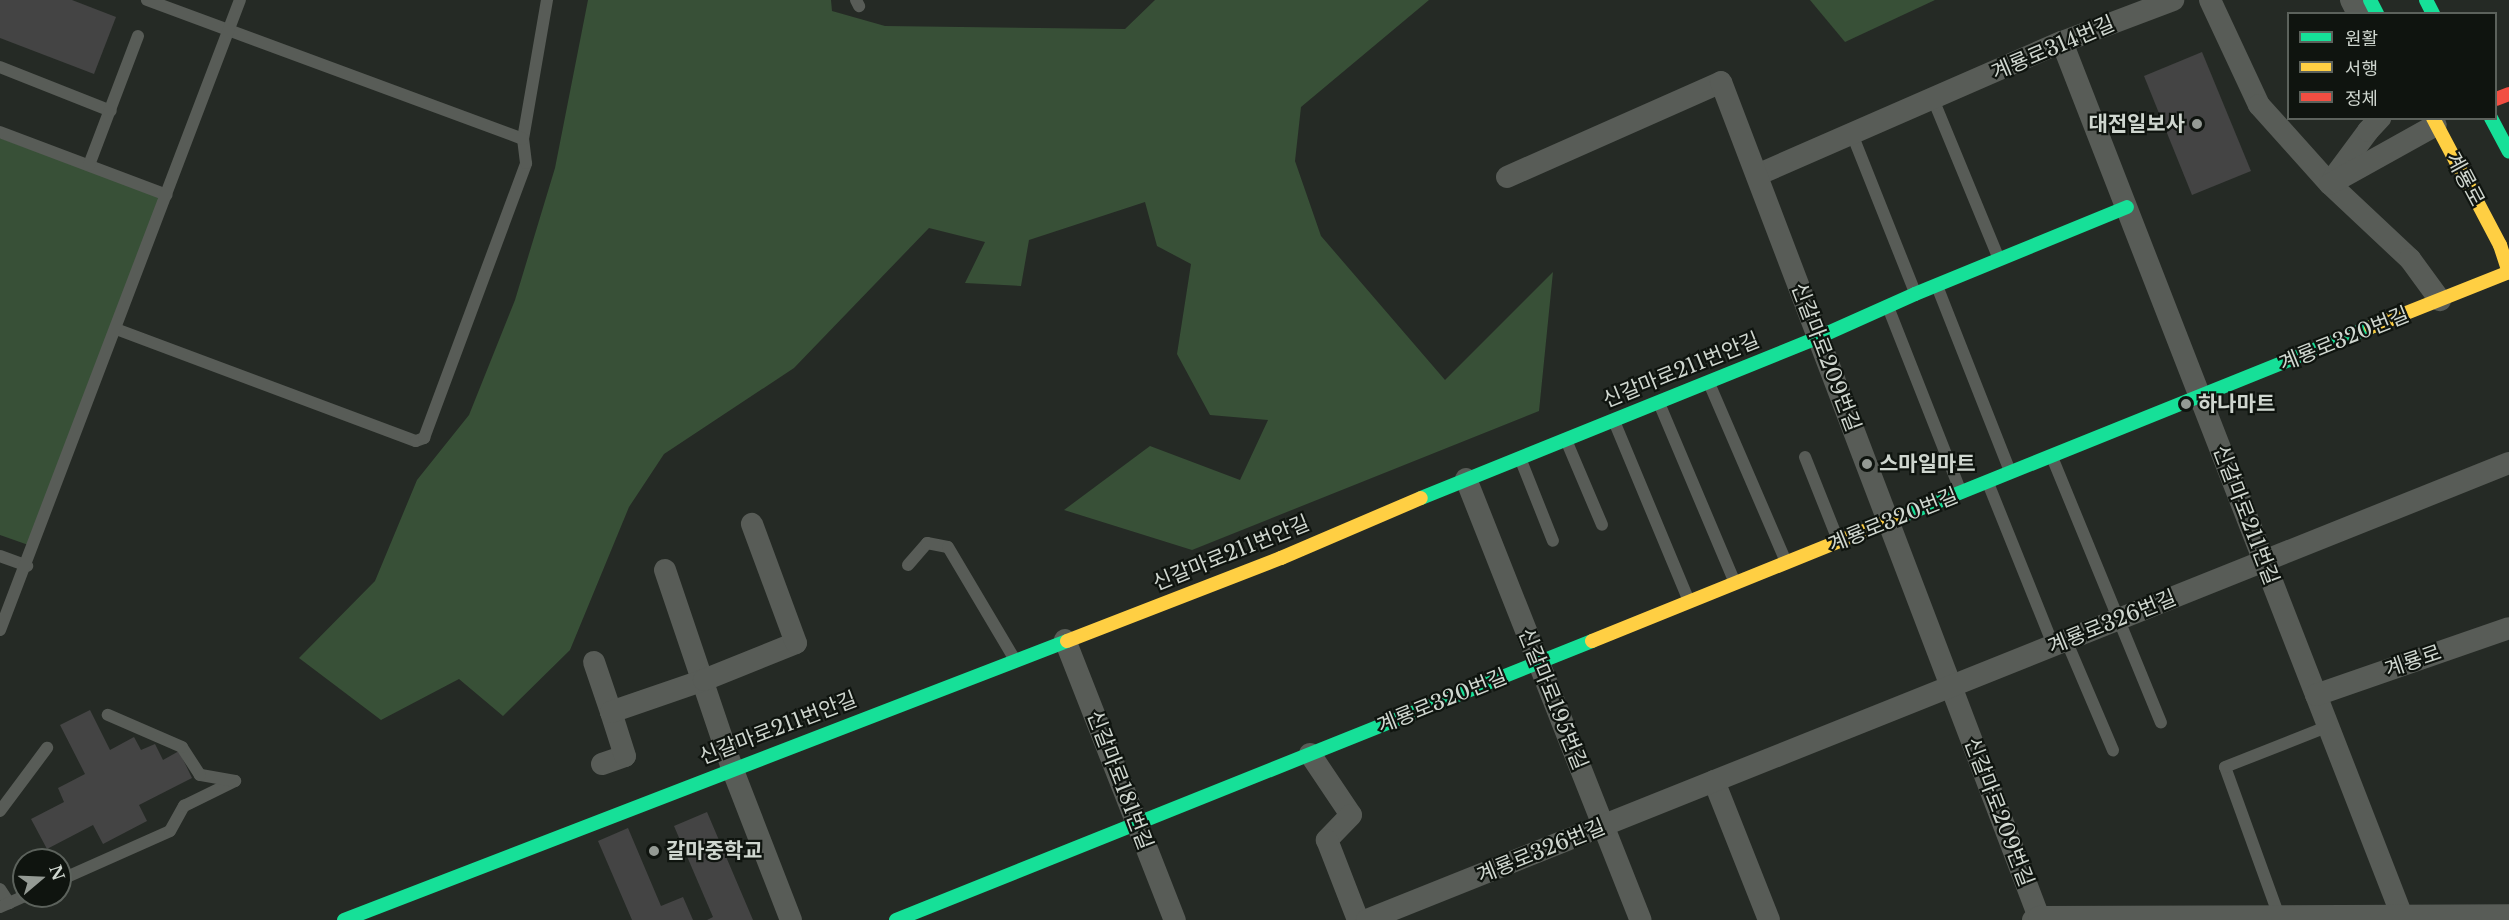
<!DOCTYPE html>
<html>
<head>
<meta charset="utf-8">
<style>
	body { margin:0 }
	#map { position:relative; width:2509px; height:920px; overflow:hidden; background:#252a25; font-family:"Libre Baskerville","Noto Sans KR",serif }
	div>[style] { position:absolute }
	.green>* { inset:0; background:#385037 }
	.building>* { inset:0; background:#444 }
	.lane>* { height:12px; margin:-6px; padding:0 6px; transform-origin:6px; border-radius:6px; background:#585c57 }
	.street>* { height:22px; margin:-11px; padding:0 11px; transform-origin:11px; border-radius:11px; background:#585c57 }
	.fast>* { height:14px; margin:-7px; padding:0 7px; transform-origin:7px; border-radius:7px; background:#16e098 }
	.slow>* { height:14px; margin:-7px; padding:0 7px; transform-origin:7px; border-radius:7px; background:#ffcf43 }
	.jam>* { height:14px; margin:-7px; padding:0 7px; transform-origin:7px; border-radius:7px; background:#f24e42 }
	.dots>* { width:16px; height:16px; translate:-50% -50%; box-sizing:border-box; border:3px solid #0f140f; border-radius:50% }
	span { translate:-50% -50%; white-space:nowrap; text-align:center; line-height:1.15; -webkit-text-stroke:4.5px #0f140f; paint-order:stroke }
	.street-label { font-size:21px; color:#cfd6cf }
	.poi-label { font-size:21px; color:#cfd6cf; font-weight:700 }
	.right { translate:-100% -50%; text-align:right }
	.left { translate:0 -50%; text-align:left }
	.legend { position:absolute; left:2287px; top:12px; width:210px; height:108px; box-sizing:border-box; background:#0f140f; border:2px solid #5c625c; margin:0; padding:8px 10px; list-style:none; font-size:18px; color:#cfd6cf }
	.legend li { display:flex; align-items:center; gap:12px; height:30px }
	.legend b { width:30px; border:2px solid #5c625c }
	.north { position:absolute; left:12px; top:848px; width:60px; height:60px; box-sizing:border-box; background:#0f140f; border:2px solid #5c625c; border-radius:50%; rotate:71deg; font-size:16px; font-weight:700; line-height:24px; text-align:center; color:#cfd6cf }
	.north::after { content:''; display:block; margin:auto; width:21px; height:27px; background:#949a94; clip-path:polygon(50% 0,100% 100%,50% 72%,0 100%) }
</style>
</head>
<body>
<div id="map">
	<div class="green">
		<i style="clip-path:polygon(588px 0,831px 0,832px 11px,885px 26px,1125px 29px,1155px 0,1429px 0,1301px 107px,1295px 161px,1321px 236px,1445px 380px,1553px 272px,1539px 411px,1192px 550px,1064px 510px,1150px 446px,1240px 480px,1268px 420px,1210px 415px,1177px 354px,1191px 264px,1157px 246px,1145px 202px,1029px 240px,1021px 286px,965px 283px,985px 242px,929px 228px,794px 368px,664px 454px,629px 507px,570px 650px,503px 716px,459px 679px,381px 720px,299px 658px,375px 581px,417px 480px,469px 415px,515px 300px,555px 168px)"></i>
		<i style="clip-path:polygon(1810px 0,1935px 0,1845px 42px)"></i>
		<i style="clip-path:polygon(0 138px,161px 197px,34px 547px,0 535px)"></i>
	</div>
	<div class="building">
		<i style="clip-path:polygon(0 0,72px 0,116px 17px,94px 74px,0 38px)"></i>
		<i style="clip-path:polygon(2202px 52px,2251px 171px,2192px 195px,2144px 76px)"></i>
		<i style="clip-path:polygon(90px 710px,110px 750px,134px 737px,141px 750px,155px 744px,163px 760px,179px 751px,192px 778px,139px 805px,147px 821px,103px 844px,93px 825px,47px 849px,31px 819px,64px 802px,58px 788px,85px 774px,60px 725px)"></i>
		<i style="clip-path:polygon(707px 812px,753px 920px,707px 920px,713px 917px,674px 826px)"></i>
		<i style="clip-path:polygon(628px 828px,661px 906px,683px 897px,693px 920px,632px 920px,598px 841px)"></i>
	</div>
	<div class="lane">
		<i style="left:856px;top:0;width:7px;rotate:63deg"></i>
		<i style="left:0;top:67px;width:119px;rotate:21.6deg"></i>
		<i style="left:1933px;top:99px;width:173px;rotate:67.6deg"></i>
		<i style="left:0;top:132px;width:178px;rotate:20.7deg"></i>
		<i style="left:1852px;top:134px;width:170px;rotate:68.3deg"></i>
		<i style="left:523px;top:139px;width:141px;rotate:-80.2deg"></i>
		<i style="left:89px;top:165px;width:138px;rotate:-69.2deg"></i>
		<i style="left:1937px;top:286px;width:199px;rotate:68.5deg"></i>
		<i style="left:1888px;top:307px;width:199px;rotate:68.5deg"></i>
		<i style="left:116px;top:329px;width:320px;rotate:20.5deg"></i>
		<i style="left:416px;top:441px;width:9px;rotate:-21deg"></i>
		<i style="left:424px;top:438px;width:293px;rotate:-69.6deg"></i>
		<i style="left:526px;top:163px;width:24px;rotate:-97deg"></i>
		<i style="left:523px;top:139px;width:401px;rotate:-159.7deg"></i>
		<i style="left:1709px;top:383px;width:195px;rotate:66.7deg"></i>
		<i style="left:1659px;top:403px;width:195px;rotate:67.1deg"></i>
		<i style="left:1614px;top:421px;width:195px;rotate:67.4deg"></i>
		<i style="left:1566px;top:440px;width:92px;rotate:67deg"></i>
		<i style="left:1805px;top:457px;width:89px;rotate:68.3deg"></i>
		<i style="left:2052px;top:457px;width:287px;rotate:67.7deg"></i>
		<i style="left:1520px;top:458px;width:89px;rotate:68.3deg"></i>
		<i style="left:1988px;top:483px;width:175px;rotate:68.1deg"></i>
		<i style="left:0;top:556px;width:29px;rotate:20deg"></i>
		<i style="left:908px;top:565px;width:29px;rotate:-49deg"></i>
		<i style="left:927px;top:543px;width:21px;rotate:11deg"></i>
		<i style="left:948px;top:547px;width:129px;rotate:59.3deg"></i>
		<i style="left:0;top:630px;width:674px;rotate:-69.15deg"></i>
		<i style="left:2066px;top:640px;width:120px;rotate:66.9deg"></i>
		<i style="left:0;top:811px;width:79px;rotate:-53.3deg"></i>
		<i style="left:60px;top:880px;width:120px;rotate:-24deg"></i>
		<i style="left:170px;top:831px;width:29px;rotate:-61deg"></i>
		<i style="left:184px;top:806px;width:57px;rotate:-26.1deg"></i>
		<i style="left:235px;top:781px;width:36px;rotate:-170deg"></i>
		<i style="left:200px;top:775px;width:33px;rotate:-123deg"></i>
		<i style="left:182px;top:747px;width:81px;rotate:-156.6deg"></i>
		<i style="left:0;top:889px;width:17px;rotate:57deg"></i>
		<i style="left:0;top:907px;width:27px;rotate:-24deg"></i>
		<i style="left:2279px;top:916px;width:158px;rotate:-109.9deg"></i>
		<i style="left:2225px;top:767px;width:112px;rotate:-21.5deg"></i>
	</div>
	<div class="street">
		<i style="left:2210px;top:0;width:116px;rotate:65deg"></i>
		<i style="left:2259px;top:105px;width:106px;rotate:48.1deg"></i>
		<i style="left:2330px;top:184px;width:110px;rotate:43.2deg"></i>
		<i style="left:2410px;top:259px;width:51px;rotate:53.8deg"></i>
		<i style="left:2351px;top:0;width:16px;rotate:63deg"></i>
		<i style="left:2062px;top:42px;width:938px;rotate:68.74deg"></i>
		<i style="left:2402px;top:916px;width:4px;rotate:104deg"></i>
		<i style="left:1757px;top:175px;width:333px;rotate:-23.6deg"></i>
		<i style="left:2062px;top:42px;width:119px;rotate:-20.7deg"></i>
		<i style="left:1507px;top:177px;width:234px;rotate:-23.9deg"></i>
		<i style="left:1721px;top:82px;width:897px;rotate:69.16deg"></i>
		<i style="left:2334px;top:177px;width:57px;rotate:-53.5deg"></i>
		<i style="left:2368px;top:131px;width:18px;rotate:-47deg"></i>
		<i style="left:2330px;top:184px;width:121px;rotate:-29.1deg"></i>
		<i style="left:1466px;top:479px;width:474px;rotate:68.4deg"></i>
		<i style="left:665px;top:570px;width:209px;rotate:71.3deg"></i>
		<i style="left:732px;top:768px;width:163px;rotate:68.8deg"></i>
		<i style="left:1065px;top:640px;width:301px;rotate:68.6deg"></i>
		<i style="left:594px;top:662px;width:53px;rotate:71.2deg"></i>
		<i style="left:2316px;top:695px;width:204px;rotate:-19.1deg"></i>
		<i style="left:1310px;top:754px;width:73px;rotate:56.1deg"></i>
		<i style="left:1351px;top:815px;width:35px;rotate:134deg"></i>
		<i style="left:1327px;top:840px;width:86px;rotate:68.8deg"></i>
		<i style="left:602px;top:764px;width:24px;rotate:-19deg"></i>
		<i style="left:625px;top:756px;width:46px;rotate:-107.7deg"></i>
		<i style="left:611px;top:712px;width:98px;rotate:-19deg"></i>
		<i style="left:704px;top:680px;width:99px;rotate:-21.9deg"></i>
		<i style="left:796px;top:643px;width:127px;rotate:-110.3deg"></i>
		<i style="left:1714px;top:781px;width:149px;rotate:68.4deg"></i>
		<i style="left:1367px;top:920px;width:1230px;rotate:-21.81deg"></i>
		<i style="left:2033px;top:920px;width:7px;rotate:-27deg"></i>
		<i style="left:2039px;top:917px;width:470px;rotate:-0.2deg"></i>
	</div>
	<div class="fast">
		<i style="left:2370px;top:0;width:16px;rotate:63deg"></i>
		<i style="left:2426px;top:0;width:16px;rotate:63deg"></i>
		<i style="left:2491px;top:118px;width:38px;rotate:62deg"></i>
		<i style="left:1421px;top:498px;width:429px;rotate:-22deg"></i>
		<i style="left:1819px;top:337px;width:105px;rotate:-24.1deg"></i>
		<i style="left:1915px;top:294px;width:229px;rotate:-22.3deg"></i>
		<i style="left:1902px;top:516px;width:506px;rotate:-21.95deg"></i>
		<i style="left:344px;top:920px;width:775px;rotate:-21.1deg"></i>
		<i style="left:896px;top:920px;width:750px;rotate:-21.84deg"></i>
	</div>
	<div class="slow">
		<i style="left:2433px;top:118px;width:144px;rotate:62.2deg"></i>
		<i style="left:2500px;top:245px;width:29px;rotate:72deg"></i>
		<i style="left:2371px;top:327px;width:149px;rotate:-21.7deg"></i>
		<i style="left:1067px;top:641px;width:230px;rotate:-21.2deg"></i>
		<i style="left:1281px;top:558px;width:152px;rotate:-23.2deg"></i>
		<i style="left:1592px;top:641px;width:334px;rotate:-22deg"></i>
	</div>
	<div class="jam">
		<i style="left:2496px;top:99px;width:14px;rotate:-21deg"></i>
	</div>
	<div class="dots">
		<i style="left:2197px;top:124px;background:#949a94"></i>
		<i style="left:2186px;top:404px;background:#949a94"></i>
		<i style="left:1867px;top:464px;background:#949a94"></i>
		<i style="left:654px;top:851px;background:#949a94"></i>
	</div>
	<div class="street-label">
		<span style="left:2053px;top:48px;rotate:-23deg">계룡로314번길</span>
		<span style="left:2465px;top:179px;rotate:62deg">계룡로</span>
		<span style="left:2344px;top:339px;rotate:-22deg">계룡로320번길</span>
		<span style="left:1826px;top:357px;rotate:69deg">신갈마로209번길</span>
		<span style="left:1681px;top:370px;rotate:-22deg">신갈마로211번안길</span>
		<span style="left:2246px;top:515px;rotate:69deg">신갈마로211번길</span>
		<span style="left:1893px;top:520px;rotate:-22deg">계룡로320번길</span>
		<span style="left:1231px;top:553px;rotate:-22deg">신갈마로211번안길</span>
		<span style="left:2112px;top:622px;rotate:-22deg">계룡로326번길</span>
		<span style="left:2413px;top:661px;rotate:-19deg">계룡로</span>
		<span style="left:1553px;top:699px;rotate:68deg">신갈마로195번길</span>
		<span style="left:1442px;top:701px;rotate:-22deg">계룡로320번길</span>
		<span style="left:778px;top:728px;rotate:-21deg">신갈마로211번안길</span>
		<span style="left:1120px;top:780px;rotate:69deg">신갈마로181번길</span>
		<span style="left:1999px;top:812px;rotate:69deg">신갈마로209번길</span>
		<span style="left:1541px;top:851px;rotate:-22deg">계룡로326번길</span>
	</div>
	<div class="poi-label">
		<span class="right" style="left:2185px;top:124px">대전일보사</span>
		<span class="left" style="left:2198px;top:404px">하나마트</span>
		<span class="left" style="left:1879px;top:464px">스마일마트</span>
		<span class="left" style="left:666px;top:851px">갈마중학교</span>
	</div>
	<ul class="legend">
	<li><b style="height:8px;background:#16e098"></b>원활</li>
	<li><b style="height:8px;background:#ffcf43"></b>서행</li>
	<li><b style="height:8px;background:#f24e42"></b>정체</li>
	</ul>
	<div class="north">N</div>
</div>
</body>
</html>
